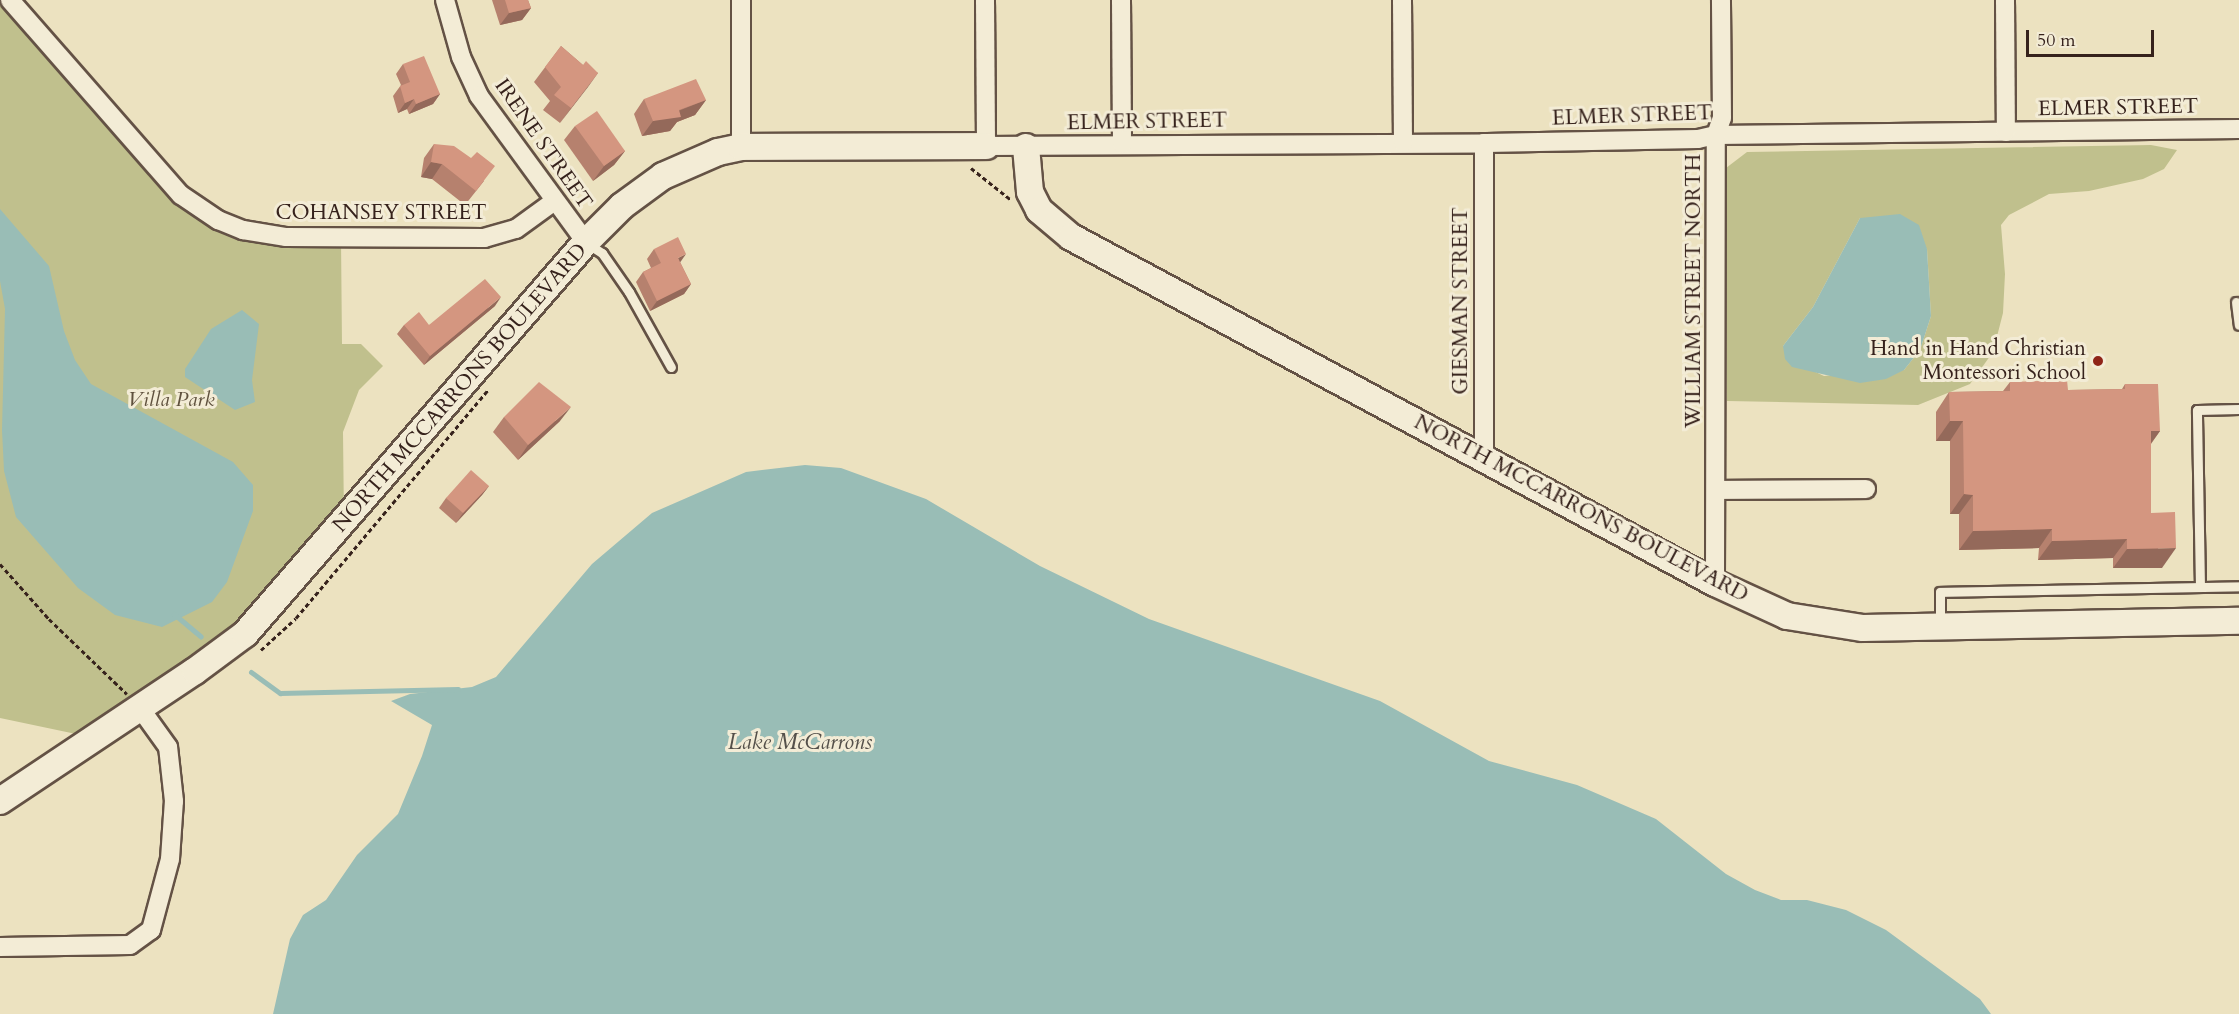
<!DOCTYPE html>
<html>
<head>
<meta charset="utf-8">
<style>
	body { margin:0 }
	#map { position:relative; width:2239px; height:1014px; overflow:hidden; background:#ece2c0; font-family:Cardo,serif }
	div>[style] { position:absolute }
	.green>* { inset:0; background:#c0c08d }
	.water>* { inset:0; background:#99bdb6 }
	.stream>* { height:5px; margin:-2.5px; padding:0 2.5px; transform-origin:2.5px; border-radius:2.5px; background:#99bdb6 }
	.path>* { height:3px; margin-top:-1.5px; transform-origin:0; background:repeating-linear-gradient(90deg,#36221c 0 4.5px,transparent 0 7.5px) }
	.roads { filter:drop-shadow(2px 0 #645245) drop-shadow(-2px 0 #645245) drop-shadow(0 2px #645245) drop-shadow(0 -2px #645245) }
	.lane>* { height:9px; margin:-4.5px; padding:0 4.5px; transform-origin:4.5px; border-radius:4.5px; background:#f3ecd6 }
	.street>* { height:18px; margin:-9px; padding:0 9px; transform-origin:9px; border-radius:9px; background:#f3ecd6 }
	.secondary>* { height:26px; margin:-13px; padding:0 13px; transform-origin:13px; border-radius:13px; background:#f3ecd6 }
	.wall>* { inset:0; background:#b6816e }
	.shaded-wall>* { inset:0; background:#94695a }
	.building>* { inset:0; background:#d49680 }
	.dots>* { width:16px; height:16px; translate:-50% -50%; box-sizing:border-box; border:3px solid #f3ecd6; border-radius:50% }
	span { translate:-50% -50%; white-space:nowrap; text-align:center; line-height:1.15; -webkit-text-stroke:6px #f3ecd6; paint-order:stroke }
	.street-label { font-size:21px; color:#36221c }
	.poi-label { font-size:21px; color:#36221c }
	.right { translate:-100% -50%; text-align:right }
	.park-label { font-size:21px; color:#5f513e; font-style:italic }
	.water-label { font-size:22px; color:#54504a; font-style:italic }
	.scale { position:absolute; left:2026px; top:30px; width:128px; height:27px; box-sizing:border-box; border:3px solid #36221c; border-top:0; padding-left:8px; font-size:18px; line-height:21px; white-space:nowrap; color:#36221c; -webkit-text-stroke:4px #f3ecd6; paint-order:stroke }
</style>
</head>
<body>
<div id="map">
	<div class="green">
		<i style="clip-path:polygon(0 0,10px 0,167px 181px,218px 220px,341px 238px,342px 344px,361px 344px,383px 366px,359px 390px,343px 432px,344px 521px,272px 605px,95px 738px,0 718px)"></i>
		<i style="clip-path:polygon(evenodd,2151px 145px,2177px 150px,2164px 169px,2143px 179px,2089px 191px,2049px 194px,2009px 215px,2001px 225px,2005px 274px,2003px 313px,1993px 352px,1970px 384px,1918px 405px,1727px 401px,1726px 168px,1747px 152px,2151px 145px,1860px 218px,1927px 249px,1931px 316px,1920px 350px,1904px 370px,1824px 376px,1805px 367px,1783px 346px,1813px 307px,1860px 218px)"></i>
	</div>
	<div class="water">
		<i style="clip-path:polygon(0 209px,49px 266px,64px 331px,75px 360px,91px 384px,233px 462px,253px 485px,253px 511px,227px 582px,212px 602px,162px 627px,115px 615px,78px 588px,16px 517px,4px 471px,2px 430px,5px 309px,0 281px)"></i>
		<i style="clip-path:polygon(1900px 214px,1919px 225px,1927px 249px,1931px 316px,1920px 350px,1904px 370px,1886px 379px,1860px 383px,1792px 367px,1785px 359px,1783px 346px,1813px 307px,1860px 218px)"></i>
		<i style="clip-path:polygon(242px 310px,259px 324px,252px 380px,255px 402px,235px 410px,185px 377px,185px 369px,211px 329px)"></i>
		<i style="clip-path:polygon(805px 465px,841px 468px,926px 499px,1040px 566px,1149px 619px,1380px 701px,1489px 761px,1577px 785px,1656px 819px,1726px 874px,1755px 890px,1781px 900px,1807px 900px,1846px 910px,1886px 930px,1980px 999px,1991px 1014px,273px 1014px,290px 939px,303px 915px,326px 900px,357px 855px,398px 814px,422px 756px,432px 725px,391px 701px,410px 694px,472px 687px,496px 677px,592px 564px,652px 513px,746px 472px)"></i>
	</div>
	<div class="stream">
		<i style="left:174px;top:614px;width:35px;rotate:40deg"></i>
		<i style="left:251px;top:672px;width:36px;rotate:36deg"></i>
		<i style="left:280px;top:693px;width:178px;rotate:-1.3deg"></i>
	</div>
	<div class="path">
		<i style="left:971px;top:168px;width:50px;rotate:38.5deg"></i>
		<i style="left:0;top:564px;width:74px;rotate:48.3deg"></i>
		<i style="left:49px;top:619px;width:108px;rotate:43.9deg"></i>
		<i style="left:261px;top:650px;width:47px;rotate:-42.4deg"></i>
		<i style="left:296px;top:618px;width:299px;rotate:-49.9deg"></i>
	</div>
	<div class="roads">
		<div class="lane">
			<i style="left:588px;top:244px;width:17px;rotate:33deg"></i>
			<i style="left:602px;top:253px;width:47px;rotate:55.3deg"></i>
			<i style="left:629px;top:292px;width:86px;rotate:60.8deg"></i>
			<i style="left:2236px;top:302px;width:23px;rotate:83deg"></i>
			<i style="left:2200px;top:587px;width:177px;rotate:-91deg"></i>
			<i style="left:2197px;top:410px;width:42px;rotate:-1.4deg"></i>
			<i style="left:1940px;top:626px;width:34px;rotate:-90deg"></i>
			<i style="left:1940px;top:592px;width:299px;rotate:-1.1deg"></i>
		</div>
		<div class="street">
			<i style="left:10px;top:0;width:259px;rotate:48.8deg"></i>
			<i style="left:181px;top:195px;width:45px;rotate:34deg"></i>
			<i style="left:218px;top:220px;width:27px;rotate:22deg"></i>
			<i style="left:243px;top:230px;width:44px;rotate:9.2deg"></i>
			<i style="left:286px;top:237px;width:198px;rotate:0.3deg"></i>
			<i style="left:484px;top:238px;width:33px;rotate:-16deg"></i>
			<i style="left:516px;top:229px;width:46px;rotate:-36.1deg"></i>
			<i style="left:445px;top:0;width:59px;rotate:74.3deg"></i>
			<i style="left:461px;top:57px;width:43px;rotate:65.2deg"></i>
			<i style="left:479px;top:96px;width:181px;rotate:53.8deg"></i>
			<i style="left:741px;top:0;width:147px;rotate:90deg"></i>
			<i style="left:985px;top:0;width:146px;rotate:89.6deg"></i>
			<i style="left:986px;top:146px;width:498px;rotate:-0.3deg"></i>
			<i style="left:1484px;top:143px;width:214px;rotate:-1.1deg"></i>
			<i style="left:1698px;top:139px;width:18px;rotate:-13deg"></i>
			<i style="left:1716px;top:135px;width:523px;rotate:-0.66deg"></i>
			<i style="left:1121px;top:0;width:144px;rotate:89.6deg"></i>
			<i style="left:1402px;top:0;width:143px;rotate:89.6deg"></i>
			<i style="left:2005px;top:0;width:132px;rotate:89.6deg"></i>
			<i style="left:1484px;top:458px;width:315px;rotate:-90deg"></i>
			<i style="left:1717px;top:490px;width:149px;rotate:-0.4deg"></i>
			<i style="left:1715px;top:583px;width:448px;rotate:-89.9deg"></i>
			<i style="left:1716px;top:135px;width:18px;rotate:-71deg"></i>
			<i style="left:1722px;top:118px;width:118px;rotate:-90.5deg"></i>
			<i style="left:0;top:947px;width:130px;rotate:-0.9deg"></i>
			<i style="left:130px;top:945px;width:26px;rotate:-36deg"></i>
			<i style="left:151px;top:930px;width:73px;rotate:-75deg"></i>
			<i style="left:170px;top:859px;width:58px;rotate:-86.1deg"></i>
			<i style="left:174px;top:801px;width:54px;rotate:-96.3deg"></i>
			<i style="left:168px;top:747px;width:48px;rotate:-125.7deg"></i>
		</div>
		<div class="secondary">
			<i style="left:1026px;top:147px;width:45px;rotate:84.9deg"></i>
			<i style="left:1030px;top:192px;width:20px;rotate:63deg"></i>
			<i style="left:1039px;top:210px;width:42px;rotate:40.2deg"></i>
			<i style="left:1071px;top:237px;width:731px;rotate:28.25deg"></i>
			<i style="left:1715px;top:583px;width:79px;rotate:24.6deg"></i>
			<i style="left:1787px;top:616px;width:77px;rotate:9deg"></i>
			<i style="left:1863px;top:628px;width:376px;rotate:-1.1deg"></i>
			<i style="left:0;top:801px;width:234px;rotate:-33.7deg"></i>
			<i style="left:195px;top:671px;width:62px;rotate:-36.5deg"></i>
			<i style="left:245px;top:634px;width:520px;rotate:-48.98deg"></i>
			<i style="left:586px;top:242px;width:51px;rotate:-45deg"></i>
			<i style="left:622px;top:206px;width:51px;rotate:-36.2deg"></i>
			<i style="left:663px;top:176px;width:60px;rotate:-23.6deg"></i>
			<i style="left:718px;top:152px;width:24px;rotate:-12deg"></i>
			<i style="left:741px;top:147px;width:245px;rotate:-0.2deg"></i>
		</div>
	</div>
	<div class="wall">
		<i style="clip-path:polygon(492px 0,528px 0,531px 8px,522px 20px,500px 25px)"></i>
		<i style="clip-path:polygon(561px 46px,583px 65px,598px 73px,560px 123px,543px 110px,550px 101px,534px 82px)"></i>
		<i style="clip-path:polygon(403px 64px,440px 94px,433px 104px,409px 114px,407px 109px,398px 113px,393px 96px,401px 85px,396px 74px)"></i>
		<i style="clip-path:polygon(644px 99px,706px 100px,695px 115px,677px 122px,670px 131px,642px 136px,634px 114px)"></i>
		<i style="clip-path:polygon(575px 126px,625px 151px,614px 165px,593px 181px,564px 140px)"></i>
		<i style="clip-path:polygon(434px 144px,484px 181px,465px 205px,432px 179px,421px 177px,424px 158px)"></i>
		<i style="clip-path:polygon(654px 249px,680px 262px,691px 284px,684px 294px,650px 311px,636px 282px,643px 272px,651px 268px,647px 259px)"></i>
		<i style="clip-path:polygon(495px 306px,424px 365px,397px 334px,404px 325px,429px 325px)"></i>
		<i style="clip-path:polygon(2010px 382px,2068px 390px,2122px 389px,2125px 384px,2160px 431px,2151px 444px,2151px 513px,2162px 568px,2113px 568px,2113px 558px,2038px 560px,2039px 548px,1959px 550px,1959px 514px,1950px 514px,1950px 441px,1936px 441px,1936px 412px,1949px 392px,2003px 391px)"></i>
		<i style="clip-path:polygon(504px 417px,560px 421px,518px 460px,493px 432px)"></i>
		<i style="clip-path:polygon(489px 486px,482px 495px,456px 523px,439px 508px,446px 498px)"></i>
	</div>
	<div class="shaded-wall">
		<i style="clip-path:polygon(531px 8px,522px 20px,500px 25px,509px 13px)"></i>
		<i style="clip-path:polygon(598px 73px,588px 87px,560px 123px,571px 108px)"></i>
		<i style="clip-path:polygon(440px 94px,433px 104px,409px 114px,416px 104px)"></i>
		<i style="clip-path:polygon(414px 99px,407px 109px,398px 113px,405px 103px)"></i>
		<i style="clip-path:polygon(706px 100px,695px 115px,677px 122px,670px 131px,642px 136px,653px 121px)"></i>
		<i style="clip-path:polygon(625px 151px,614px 165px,593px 181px,604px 166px)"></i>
		<i style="clip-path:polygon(431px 162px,442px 164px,432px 179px,421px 177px)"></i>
		<i style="clip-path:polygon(686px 254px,679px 264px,678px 258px)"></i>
		<i style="clip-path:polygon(691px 284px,684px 294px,650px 311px,657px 301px)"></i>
		<i style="clip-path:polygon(501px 297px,495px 306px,424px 365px,430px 356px)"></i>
		<i style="clip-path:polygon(571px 407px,560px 421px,518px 460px,528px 445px)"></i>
		<i style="clip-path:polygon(1950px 421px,1963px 421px,1950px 441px,1936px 441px)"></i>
		<i style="clip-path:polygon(2151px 431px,2160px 431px,2146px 450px)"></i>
		<i style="clip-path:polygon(489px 486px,482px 495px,456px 523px,463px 513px)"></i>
		<i style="clip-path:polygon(1964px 494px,1973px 495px,1959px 514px,1950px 514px)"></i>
		<i style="clip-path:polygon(2052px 529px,2039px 548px,1959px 550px,1973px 531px)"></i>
		<i style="clip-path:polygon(2127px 539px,2113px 558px,2038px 560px,2052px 541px)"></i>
		<i style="clip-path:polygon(2176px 548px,2162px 568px,2113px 568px,2127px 549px)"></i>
	</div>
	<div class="building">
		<i style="clip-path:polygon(505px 0,528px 0,531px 8px,509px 13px)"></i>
		<i style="clip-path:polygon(561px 46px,583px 65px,586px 61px,598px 73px,571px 108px,554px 95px,561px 87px,545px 67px)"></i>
		<i style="clip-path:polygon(424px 56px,440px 94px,416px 104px,414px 99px,405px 103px,400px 86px,410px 82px,403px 64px)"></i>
		<i style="clip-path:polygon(696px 79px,706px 100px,679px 110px,681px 117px,653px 121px,644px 99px)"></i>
		<i style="clip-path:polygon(597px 111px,625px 151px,604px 166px,575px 126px)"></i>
		<i style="clip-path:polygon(434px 144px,454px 146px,471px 158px,477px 152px,495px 166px,476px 191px,442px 164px,431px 162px)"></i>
		<i style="clip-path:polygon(678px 237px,686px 254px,678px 258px,691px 284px,657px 301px,643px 272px,661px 263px,654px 249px)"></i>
		<i style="clip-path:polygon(485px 279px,501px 297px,430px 356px,404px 325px,419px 312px,429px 325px)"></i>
		<i style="clip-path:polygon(2067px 380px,2068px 390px,2125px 389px,2125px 384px,2158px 384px,2160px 431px,2151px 431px,2151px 513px,2175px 512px,2176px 548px,2127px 549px,2127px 539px,2052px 541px,2052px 529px,1973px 531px,1973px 495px,1964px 494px,1963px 421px,1950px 421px,1949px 392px,2010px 391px,2010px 382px)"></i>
		<i style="clip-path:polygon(539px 382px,571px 407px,528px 445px,504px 417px)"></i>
		<i style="clip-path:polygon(471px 470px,489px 486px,463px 513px,446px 498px)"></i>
	</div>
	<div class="dots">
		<i style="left:2098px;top:361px;background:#8f2418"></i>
	</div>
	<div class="street-label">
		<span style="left:2118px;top:108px;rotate:-1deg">ELMER STREET</span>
		<span style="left:1632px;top:116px;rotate:-2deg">ELMER STREET</span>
		<span style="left:1147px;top:122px;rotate:-1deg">ELMER STREET</span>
		<span style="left:543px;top:144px;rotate:55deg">IRENE STREET</span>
		<span style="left:381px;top:213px">COHANSEY STREET</span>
		<span style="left:1694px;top:291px;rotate:-90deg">WILLIAM STREET NORTH</span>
		<span style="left:1461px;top:301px;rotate:-90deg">GIESMAN STREET</span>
		<span style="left:460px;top:388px;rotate:-49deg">NORTH MCCARRONS BOULEVARD</span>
		<span style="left:1581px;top:509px;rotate:28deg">NORTH MCCARRONS BOULEVARD</span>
	</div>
	<div class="poi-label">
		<span class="right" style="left:2086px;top:361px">Hand in Hand Christian<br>Montessori School</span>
	</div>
	<div class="park-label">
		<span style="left:171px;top:400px">Villa Park</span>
	</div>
	<div class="water-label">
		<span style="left:800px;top:743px">Lake McCarrons</span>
	</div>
	<div class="scale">50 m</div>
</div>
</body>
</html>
